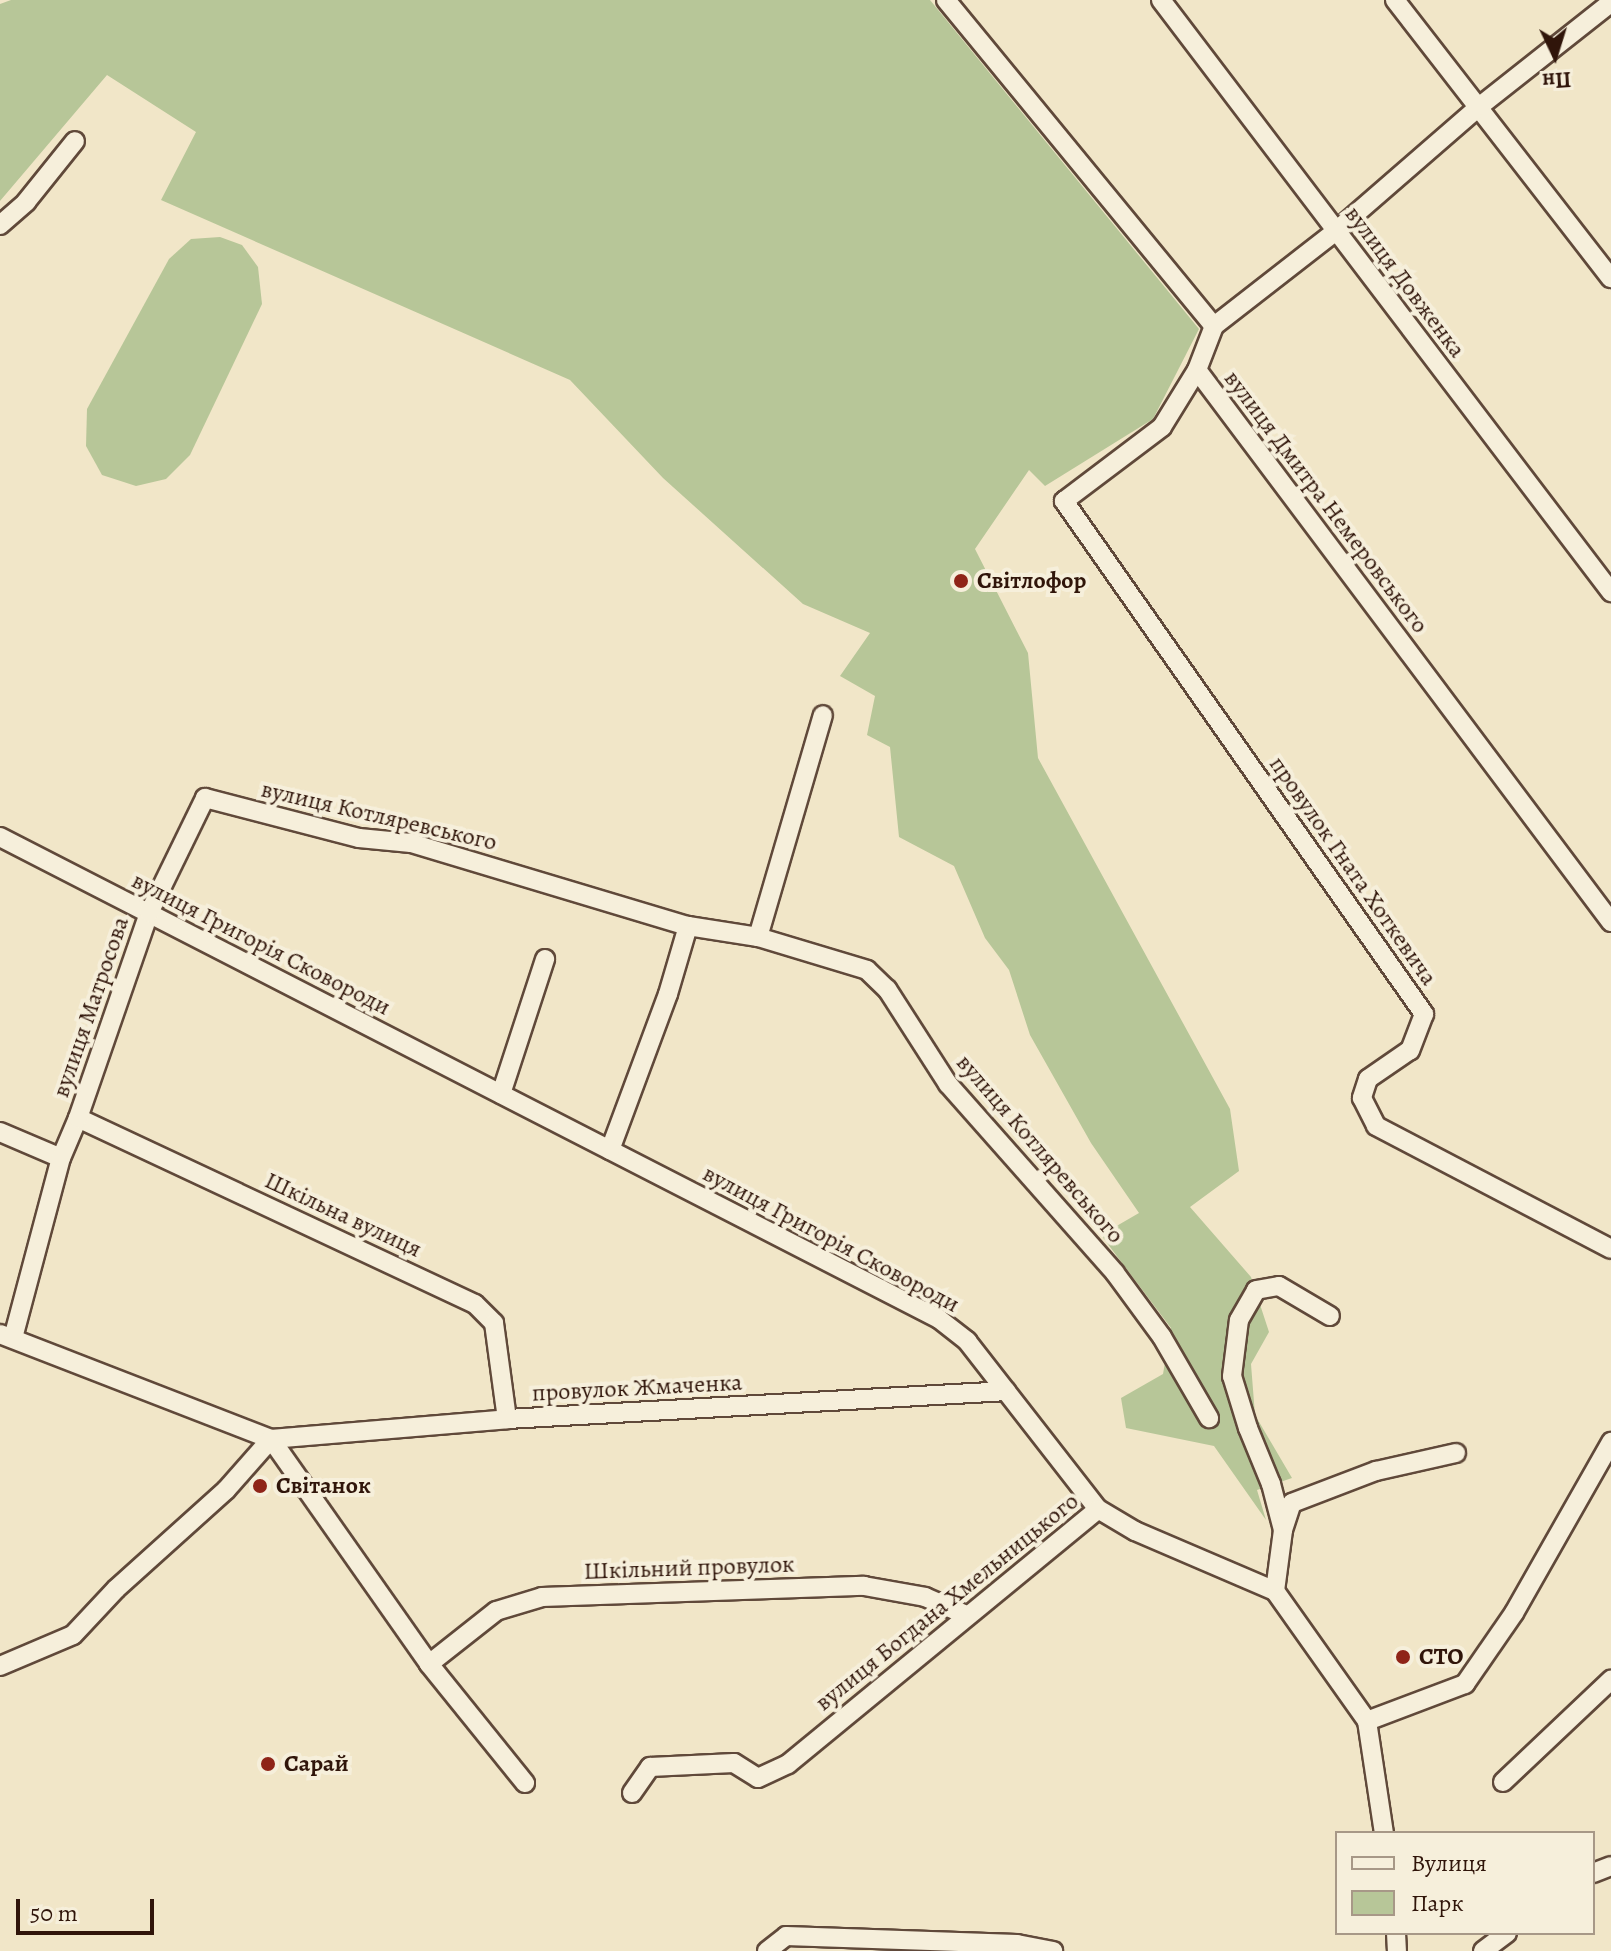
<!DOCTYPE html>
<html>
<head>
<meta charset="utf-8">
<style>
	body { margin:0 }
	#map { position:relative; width:1611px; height:1951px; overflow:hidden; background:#f1e6c8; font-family:Alegreya,serif }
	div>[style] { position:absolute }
	.green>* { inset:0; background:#b7c698 }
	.roads { filter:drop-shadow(2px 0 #60493a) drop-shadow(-2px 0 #60493a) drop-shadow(0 2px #60493a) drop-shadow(0 -2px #60493a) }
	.minor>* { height:18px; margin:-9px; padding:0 9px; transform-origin:9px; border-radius:9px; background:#f6efdb }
	.dots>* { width:22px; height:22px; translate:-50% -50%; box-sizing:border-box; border:4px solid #f6efdb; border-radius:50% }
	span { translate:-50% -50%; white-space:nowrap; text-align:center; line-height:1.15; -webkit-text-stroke:8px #f6efdb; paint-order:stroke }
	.street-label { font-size:24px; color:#30150a }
	.poi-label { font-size:24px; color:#30150a; font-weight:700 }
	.left { translate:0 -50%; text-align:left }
	.legend { position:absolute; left:1335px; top:1831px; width:260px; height:104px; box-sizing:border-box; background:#f6efdb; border:2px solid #a79887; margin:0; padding:10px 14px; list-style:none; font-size:24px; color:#30150a }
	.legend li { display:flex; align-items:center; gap:16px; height:40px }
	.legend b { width:40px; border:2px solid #a79887 }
	.north { position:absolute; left:1515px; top:16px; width:80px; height:80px; -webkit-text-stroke:6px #f6efdb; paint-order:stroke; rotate:176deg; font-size:22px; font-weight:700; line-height:32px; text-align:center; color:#30150a }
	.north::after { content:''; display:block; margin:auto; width:28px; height:36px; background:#30150a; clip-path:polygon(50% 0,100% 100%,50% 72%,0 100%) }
	.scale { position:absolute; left:16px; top:1899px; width:138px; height:36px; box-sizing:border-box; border:4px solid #30150a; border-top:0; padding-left:10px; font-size:24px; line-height:28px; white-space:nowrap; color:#30150a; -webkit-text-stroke:6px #f6efdb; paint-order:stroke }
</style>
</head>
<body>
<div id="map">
	<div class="green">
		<i style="clip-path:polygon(11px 0,930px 0,1199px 329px,1153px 419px,1045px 486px,1029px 470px,975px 549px,1028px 653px,1038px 758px,1230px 1109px,1239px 1171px,1190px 1207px,1251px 1277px,1269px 1332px,1251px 1364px,1255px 1415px,1292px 1478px,1257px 1490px,1266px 1520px,1214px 1446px,1126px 1428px,1121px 1398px,1163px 1374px,1171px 1328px,1101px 1235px,1139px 1213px,1091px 1143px,1030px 1035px,1009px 970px,985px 938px,954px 866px,899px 837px,890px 747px,867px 735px,875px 696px,840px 676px,870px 633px,803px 604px,663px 478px,570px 380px,161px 200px,196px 132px,107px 75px,0 201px,0 4px)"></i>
		<i style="clip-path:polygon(220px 237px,242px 245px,258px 267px,262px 304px,190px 455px,166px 479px,136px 486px,102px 475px,86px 446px,87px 409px,169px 259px,191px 239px)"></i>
	</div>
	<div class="roads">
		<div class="minor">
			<i style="left:946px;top:0;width:422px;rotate:50.6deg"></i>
			<i style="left:1214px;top:326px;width:47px;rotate:111.1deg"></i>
			<i style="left:1197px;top:370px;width:67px;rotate:121.6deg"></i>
			<i style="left:1162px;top:427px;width:123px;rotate:142.9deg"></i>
			<i style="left:1064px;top:501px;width:627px;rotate:54.94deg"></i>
			<i style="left:1424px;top:1014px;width:39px;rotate:111deg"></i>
			<i style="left:1410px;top:1050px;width:51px;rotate:145.4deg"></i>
			<i style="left:1368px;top:1079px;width:20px;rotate:108deg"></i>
			<i style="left:1362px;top:1098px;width:31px;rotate:63deg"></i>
			<i style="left:1376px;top:1126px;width:265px;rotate:27.6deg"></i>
			<i style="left:1161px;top:0;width:744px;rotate:52.76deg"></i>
			<i style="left:1395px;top:0;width:352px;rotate:52.2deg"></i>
			<i style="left:0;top:225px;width:35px;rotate:-41deg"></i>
			<i style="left:26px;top:202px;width:78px;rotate:-51.2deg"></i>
			<i style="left:1214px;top:326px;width:155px;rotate:-37.9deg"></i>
			<i style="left:1336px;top:231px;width:191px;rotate:-41deg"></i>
			<i style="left:1480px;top:106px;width:164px;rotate:-38.3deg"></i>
			<i style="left:1197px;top:370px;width:690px;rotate:53.13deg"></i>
			<i style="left:0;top:837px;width:1055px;rotate:27.17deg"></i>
			<i style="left:939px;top:1319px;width:36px;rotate:38deg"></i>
			<i style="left:967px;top:1341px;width:213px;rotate:52.1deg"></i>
			<i style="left:1098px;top:1509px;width:43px;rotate:30.7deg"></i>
			<i style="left:1135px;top:1531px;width:152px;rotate:23.2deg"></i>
			<i style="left:1275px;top:1591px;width:159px;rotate:54.7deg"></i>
			<i style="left:1367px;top:1721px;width:113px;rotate:81.4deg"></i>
			<i style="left:758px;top:937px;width:231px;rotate:-73.7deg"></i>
			<i style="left:501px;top:1094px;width:142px;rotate:-71.9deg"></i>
			<i style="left:78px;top:1118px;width:438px;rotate:25.1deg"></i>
			<i style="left:475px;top:1304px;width:27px;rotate:45deg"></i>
			<i style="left:494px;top:1323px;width:97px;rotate:82.3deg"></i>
			<i style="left:0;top:1132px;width:66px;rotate:23.1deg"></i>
			<i style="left:610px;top:1150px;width:166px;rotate:-69.6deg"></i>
			<i style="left:668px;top:994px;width:71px;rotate:-73.6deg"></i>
			<i style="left:0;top:1334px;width:291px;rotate:21.2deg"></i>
			<i style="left:271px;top:1439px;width:275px;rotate:54.9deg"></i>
			<i style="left:429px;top:1664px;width:153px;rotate:51.1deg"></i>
			<i style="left:13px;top:1338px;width:186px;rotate:-75.1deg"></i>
			<i style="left:61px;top:1158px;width:43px;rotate:-67deg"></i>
			<i style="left:78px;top:1118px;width:217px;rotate:-70.9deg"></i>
			<i style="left:149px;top:913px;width:128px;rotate:-64deg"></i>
			<i style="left:205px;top:798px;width:159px;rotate:14.6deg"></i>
			<i style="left:359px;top:838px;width:52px;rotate:5.5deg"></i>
			<i style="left:411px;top:843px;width:289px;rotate:16.7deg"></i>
			<i style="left:688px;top:926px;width:71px;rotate:8.9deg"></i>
			<i style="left:758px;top:937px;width:114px;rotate:16.8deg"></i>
			<i style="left:867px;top:970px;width:28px;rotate:44deg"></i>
			<i style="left:887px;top:989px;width:113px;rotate:57.3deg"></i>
			<i style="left:948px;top:1084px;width:252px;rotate:48.5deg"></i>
			<i style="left:1115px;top:1273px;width:79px;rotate:53.7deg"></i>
			<i style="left:1162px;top:1337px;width:94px;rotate:59.9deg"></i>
			<i style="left:271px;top:1439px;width:237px;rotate:-4.8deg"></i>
			<i style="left:507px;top:1419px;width:500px;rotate:-3.2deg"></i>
			<i style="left:1283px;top:1530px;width:48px;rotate:-104.6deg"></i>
			<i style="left:1271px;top:1484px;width:61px;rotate:-112.3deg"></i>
			<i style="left:1248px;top:1428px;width:54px;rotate:-107.1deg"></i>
			<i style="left:1232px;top:1376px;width:56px;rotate:-82.9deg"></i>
			<i style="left:1239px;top:1320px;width:34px;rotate:-60deg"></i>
			<i style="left:1256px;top:1290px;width:23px;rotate:-10deg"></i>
			<i style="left:1279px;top:1286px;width:59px;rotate:30.5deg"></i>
			<i style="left:1275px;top:1591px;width:62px;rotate:-82.5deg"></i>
			<i style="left:1283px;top:1530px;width:28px;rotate:-72deg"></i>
			<i style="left:1292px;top:1503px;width:90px;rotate:-20.9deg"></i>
			<i style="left:1376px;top:1471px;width:82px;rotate:-12.7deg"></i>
			<i style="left:429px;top:1664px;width:85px;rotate:-38.3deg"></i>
			<i style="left:496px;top:1611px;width:48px;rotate:-16.9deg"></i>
			<i style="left:542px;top:1597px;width:322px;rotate:-2deg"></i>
			<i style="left:864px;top:1586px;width:62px;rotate:10.2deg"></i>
			<i style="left:925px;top:1597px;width:45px;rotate:23.7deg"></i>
			<i style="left:0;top:1666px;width:79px;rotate:-23deg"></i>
			<i style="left:73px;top:1635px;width:63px;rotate:-46.9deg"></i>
			<i style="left:116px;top:1589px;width:148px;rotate:-42deg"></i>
			<i style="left:226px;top:1490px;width:68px;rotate:-48.6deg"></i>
			<i style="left:1367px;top:1721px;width:105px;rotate:-20.7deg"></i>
			<i style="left:1465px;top:1684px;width:86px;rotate:-55.4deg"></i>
			<i style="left:1514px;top:1613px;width:197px;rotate:-60.4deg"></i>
			<i style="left:1503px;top:1782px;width:149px;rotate:-43.4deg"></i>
			<i style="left:632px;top:1793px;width:32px;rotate:-55deg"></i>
			<i style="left:650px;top:1767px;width:84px;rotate:-2.7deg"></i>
			<i style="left:734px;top:1763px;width:28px;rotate:32deg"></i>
			<i style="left:758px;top:1778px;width:33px;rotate:-25deg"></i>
			<i style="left:788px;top:1764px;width:401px;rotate:-39.4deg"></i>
			<i style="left:1593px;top:1873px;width:19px;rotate:-21deg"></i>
			<i style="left:1396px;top:1933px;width:18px;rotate:87deg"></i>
			<i style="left:767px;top:1951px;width:24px;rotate:-38deg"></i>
			<i style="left:786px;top:1936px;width:231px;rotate:2deg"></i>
			<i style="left:1017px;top:1944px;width:37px;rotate:11deg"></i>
			<i style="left:1483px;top:1951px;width:30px;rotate:-37deg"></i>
		</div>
	</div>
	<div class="dots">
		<i style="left:961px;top:581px;background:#8f2418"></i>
		<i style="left:260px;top:1486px;background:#8f2418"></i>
		<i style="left:1403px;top:1657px;background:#8f2418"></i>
		<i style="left:268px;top:1764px;background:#8f2418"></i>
	</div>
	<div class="street-label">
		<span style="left:1405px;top:282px;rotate:53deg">вулиця Довженка</span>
		<span style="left:1326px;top:502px;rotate:53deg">вулиця Дмитра Немеровського</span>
		<span style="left:379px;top:816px;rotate:13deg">вулиця Котляревського</span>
		<span style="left:1353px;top:871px;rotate:55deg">провулок Гната Хоткевича</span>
		<span style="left:261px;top:944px;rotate:27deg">вулиця Григорія Сковороди</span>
		<span style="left:91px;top:1007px;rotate:-71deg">вулиця Матросова</span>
		<span style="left:1040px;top:1149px;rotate:49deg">вулиця Котляревського</span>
		<span style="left:343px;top:1215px;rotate:25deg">Шкільна вулиця</span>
		<span style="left:831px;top:1239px;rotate:28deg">вулиця Григорія Сковороди</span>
		<span style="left:637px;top:1388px;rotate:-3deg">провулок Жмаченка</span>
		<span style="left:689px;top:1568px;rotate:-2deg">Шкільний провулок</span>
		<span style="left:947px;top:1602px;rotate:-39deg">вулиця Богдана Хмельницького</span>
	</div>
	<div class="poi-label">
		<span class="left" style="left:977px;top:581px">Світлофор</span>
		<span class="left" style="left:276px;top:1486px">Світанок</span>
		<span class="left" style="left:1419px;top:1657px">СТО</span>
		<span class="left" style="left:284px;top:1764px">Сарай</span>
	</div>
	<ul class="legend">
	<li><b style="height:10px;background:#f6efdb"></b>Вулиця</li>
	<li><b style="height:22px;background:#b7c698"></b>Парк</li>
	</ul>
	<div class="north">Пн</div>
	<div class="scale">50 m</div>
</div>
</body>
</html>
